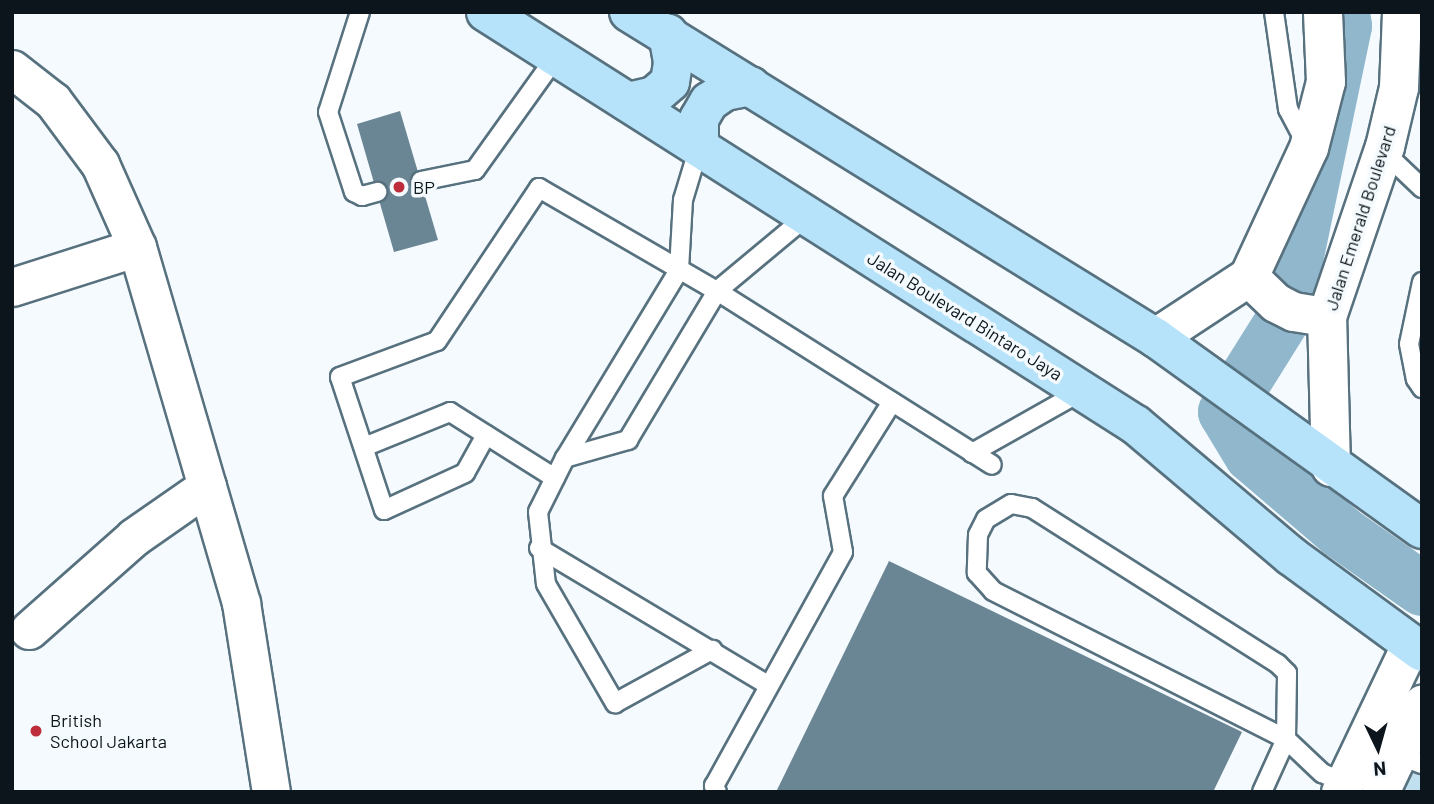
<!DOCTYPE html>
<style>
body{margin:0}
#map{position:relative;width:1434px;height:804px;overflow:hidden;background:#f4fafd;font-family:Barlow,sans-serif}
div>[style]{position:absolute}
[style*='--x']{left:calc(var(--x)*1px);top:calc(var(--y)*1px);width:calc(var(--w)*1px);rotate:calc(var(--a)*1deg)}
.green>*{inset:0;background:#c0e0f0}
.river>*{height:54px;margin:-27px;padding:0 27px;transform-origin:27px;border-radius:27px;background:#90b7cc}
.building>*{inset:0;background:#6a8594}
.roads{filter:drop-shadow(2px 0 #57717f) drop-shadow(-2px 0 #57717f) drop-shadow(0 2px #57717f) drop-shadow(0 -2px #57717f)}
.lane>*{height:18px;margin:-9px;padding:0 9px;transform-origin:9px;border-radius:9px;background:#fff}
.street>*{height:37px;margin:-18.5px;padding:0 18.5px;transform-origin:18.5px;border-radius:18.5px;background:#fff}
.secondary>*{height:38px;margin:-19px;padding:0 19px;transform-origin:19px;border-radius:19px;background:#fff}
.primary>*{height:38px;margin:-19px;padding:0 19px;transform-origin:19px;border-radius:19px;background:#b6e3fa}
.dots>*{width:19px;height:19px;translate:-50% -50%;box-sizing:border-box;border:4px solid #f4fafd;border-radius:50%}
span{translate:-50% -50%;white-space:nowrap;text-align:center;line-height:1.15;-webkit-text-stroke:7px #f4fafd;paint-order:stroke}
.poi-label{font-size:18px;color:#0b151b}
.left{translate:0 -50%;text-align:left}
.street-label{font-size:18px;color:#0b151b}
.frame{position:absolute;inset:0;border:14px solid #0b151b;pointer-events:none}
.north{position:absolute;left:1343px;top:713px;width:70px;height:70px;-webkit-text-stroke:5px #f4fafd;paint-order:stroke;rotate:175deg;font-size:19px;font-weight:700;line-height:28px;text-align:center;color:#0b151b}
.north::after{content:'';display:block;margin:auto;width:24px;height:32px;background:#0b151b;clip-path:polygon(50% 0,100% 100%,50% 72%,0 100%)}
</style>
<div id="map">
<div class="green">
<div style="clip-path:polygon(1422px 739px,1422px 792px,1398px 792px)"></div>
</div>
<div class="river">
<div style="--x:1343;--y:12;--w:14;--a:82"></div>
<div style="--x:1345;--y:26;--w:298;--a:101.8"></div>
<div style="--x:1284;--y:318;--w:111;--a:122.1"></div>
<div style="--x:1225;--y:412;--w:50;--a:58.8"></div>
<div style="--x:1251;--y:455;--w:118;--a:40.5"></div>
<div style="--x:1341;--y:532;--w:99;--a:35.1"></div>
</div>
<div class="building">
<div style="clip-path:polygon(400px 111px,438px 240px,394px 252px,357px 124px)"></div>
<div style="clip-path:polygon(889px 561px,1242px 732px,1213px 792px,776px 792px)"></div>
</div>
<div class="roads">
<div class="lane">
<div style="--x:360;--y:12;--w:105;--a:107.7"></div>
<div style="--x:328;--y:112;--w:84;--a:72"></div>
<div style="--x:354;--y:192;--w:9;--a:27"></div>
<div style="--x:362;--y:196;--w:16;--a:-15"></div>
<div style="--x:1274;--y:12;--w:98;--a:81.8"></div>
<div style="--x:1288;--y:109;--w:41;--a:62.2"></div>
<div style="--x:699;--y:147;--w:55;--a:106.8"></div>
<div style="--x:683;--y:200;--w:70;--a:93.3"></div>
<div style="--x:679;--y:270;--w:220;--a:121.2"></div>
<div style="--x:565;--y:458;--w:60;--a:116.6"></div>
<div style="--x:538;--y:512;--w:72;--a:83.7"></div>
<div style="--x:546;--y:584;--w:138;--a:59.9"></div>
<div style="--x:615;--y:703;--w:111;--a:-28.7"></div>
<div style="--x:1383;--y:151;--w:54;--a:43.5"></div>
<div style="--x:421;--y:181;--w:55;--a:-11.5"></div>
<div style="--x:475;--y:170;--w:139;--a:-54.4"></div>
<div style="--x:1422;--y:282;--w:63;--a:101.8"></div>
<div style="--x:1409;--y:344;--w:36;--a:79"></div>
<div style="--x:1416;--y:379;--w:11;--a:56"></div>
<div style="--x:486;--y:435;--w:43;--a:118.9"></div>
<div style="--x:465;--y:473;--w:89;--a:155.4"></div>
<div style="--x:384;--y:510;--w:140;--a:-108.3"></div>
<div style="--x:340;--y:377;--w:103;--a:-20.4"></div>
<div style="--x:437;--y:341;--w:184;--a:-56.3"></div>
<div style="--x:539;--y:188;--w:206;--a:30.1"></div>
<div style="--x:717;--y:291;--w:325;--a:32.3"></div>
<div style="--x:364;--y:447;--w:93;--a:-22.1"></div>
<div style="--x:450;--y:412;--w:124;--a:32.2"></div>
<div style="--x:972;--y:453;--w:126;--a:-29.4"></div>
<div style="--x:565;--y:458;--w:66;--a:-15.9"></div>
<div style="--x:628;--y:440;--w:174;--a:-59.1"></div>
<div style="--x:717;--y:291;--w:117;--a:-39.8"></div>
<div style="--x:539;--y:548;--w:267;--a:30.9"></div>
<div style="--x:1393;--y:753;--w:31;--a:21"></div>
<div style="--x:717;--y:792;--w:7;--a:-117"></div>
<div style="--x:714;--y:786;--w:267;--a:-61.1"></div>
<div style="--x:843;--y:552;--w:57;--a:-100.1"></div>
<div style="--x:833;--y:496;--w:111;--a:-57.9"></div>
<div style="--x:1262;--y:792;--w:58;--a:-65.6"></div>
<div style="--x:1286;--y:739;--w:66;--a:-89.1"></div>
<div style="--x:1287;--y:673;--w:13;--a:-135"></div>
<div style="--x:1278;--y:664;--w:291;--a:-147.6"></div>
<div style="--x:1032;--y:508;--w:21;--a:-169"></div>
<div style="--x:1011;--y:504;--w:29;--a:149"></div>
<div style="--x:986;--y:519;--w:18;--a:117"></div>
<div style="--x:978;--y:535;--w:38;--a:92"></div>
<div style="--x:977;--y:573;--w:24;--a:48"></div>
<div style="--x:993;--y:591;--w:328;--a:26.8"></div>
<div style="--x:1286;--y:739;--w:50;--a:43.4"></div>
<div style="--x:1322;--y:773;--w:28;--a:23"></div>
</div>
<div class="street">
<div style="--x:12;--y:69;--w:52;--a:38"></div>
<div style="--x:53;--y:101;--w:79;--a:53.3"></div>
<div style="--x:100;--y:164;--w:91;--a:66"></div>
<div style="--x:137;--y:247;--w:371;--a:73.7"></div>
<div style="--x:241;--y:603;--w:191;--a:81"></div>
<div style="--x:12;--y:287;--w:131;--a:-17.7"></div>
<div style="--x:29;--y:630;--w:140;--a:-41.5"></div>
<div style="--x:134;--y:537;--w:89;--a:-34.9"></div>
<div style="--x:1340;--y:792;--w:163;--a:-64.5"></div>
<div style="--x:1380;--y:792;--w:98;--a:-64.5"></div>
</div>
<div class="secondary">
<div style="--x:1249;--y:277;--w:37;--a:44"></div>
<div style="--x:1276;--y:303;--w:20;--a:27"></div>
<div style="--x:1294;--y:312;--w:33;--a:9"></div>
<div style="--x:1156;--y:338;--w:111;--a:-33.3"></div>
<div style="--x:1249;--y:277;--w:142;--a:-65.1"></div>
<div style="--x:1309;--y:148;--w:68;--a:-75.6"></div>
<div style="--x:1326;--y:82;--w:70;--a:-92.5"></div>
<div style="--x:1331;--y:467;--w:150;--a:-91.5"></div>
<div style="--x:1327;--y:317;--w:180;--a:-71.2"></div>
<div style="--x:1385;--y:147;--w:61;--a:-76.7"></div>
<div style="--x:1399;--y:88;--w:76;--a:-87.7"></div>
</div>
<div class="primary">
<div style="--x:486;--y:12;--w:770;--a:32.43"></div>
<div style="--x:1136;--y:425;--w:203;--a:40.2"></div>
<div style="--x:1291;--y:556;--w:162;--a:36.2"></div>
<div style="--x:629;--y:12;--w:620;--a:31.74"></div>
<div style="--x:1156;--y:338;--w:327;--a:35.7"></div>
<div style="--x:628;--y:102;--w:27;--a:-13"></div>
<div style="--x:654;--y:96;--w:21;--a:-41"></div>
<div style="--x:670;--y:82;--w:20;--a:-81"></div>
<div style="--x:673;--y:62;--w:29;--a:-100"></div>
<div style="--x:699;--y:147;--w:28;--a:-90"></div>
<div style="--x:699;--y:119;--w:20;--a:-60"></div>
<div style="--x:709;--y:102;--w:19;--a:-35"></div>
<div style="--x:725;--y:91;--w:26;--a:-11"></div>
</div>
</div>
<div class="dots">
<div style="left:399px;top:187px;background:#be2d3b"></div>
<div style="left:36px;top:731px;background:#be2d3b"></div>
</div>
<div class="poi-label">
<span class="left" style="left:413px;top:187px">BP</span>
<span class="left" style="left:50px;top:731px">British<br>School Jakarta</span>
</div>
<div class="street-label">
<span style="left:1360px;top:218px;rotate:-72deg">Jalan Emerald Boulevard</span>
<span style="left:965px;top:316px;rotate:32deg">Jalan Boulevard Bintaro Jaya</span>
</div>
<div class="frame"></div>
<div class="north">N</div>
</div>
